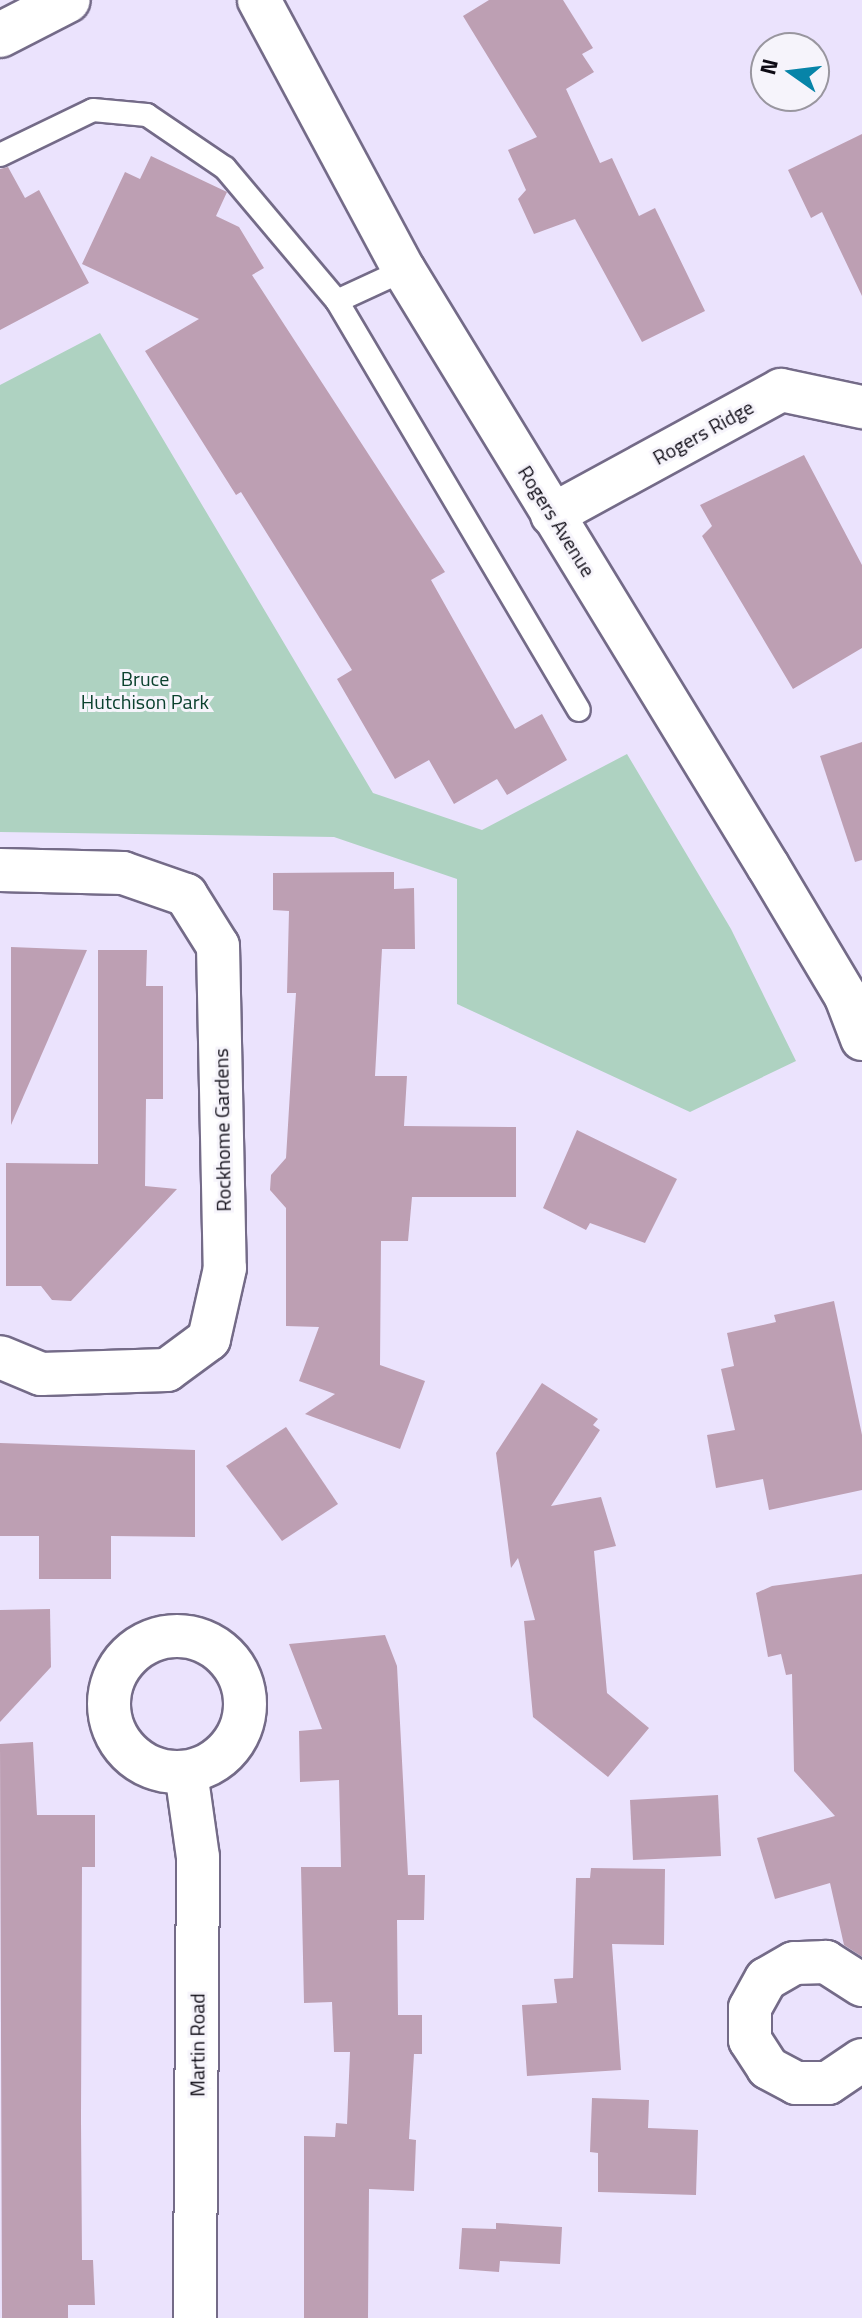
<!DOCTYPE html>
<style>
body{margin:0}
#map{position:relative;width:862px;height:2318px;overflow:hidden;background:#ebe3fd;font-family:"Titillium Web",sans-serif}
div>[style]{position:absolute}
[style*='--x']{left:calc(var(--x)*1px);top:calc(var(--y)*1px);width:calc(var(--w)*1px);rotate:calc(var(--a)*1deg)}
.green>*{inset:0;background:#aed2c1}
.building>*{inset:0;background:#bd9fb3}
.roads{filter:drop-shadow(2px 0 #746b88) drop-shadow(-2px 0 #746b88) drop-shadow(0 2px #746b88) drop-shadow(0 -2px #746b88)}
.service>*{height:22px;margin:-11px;padding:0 11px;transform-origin:11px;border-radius:11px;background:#fff}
.minor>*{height:42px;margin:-21px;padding:0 21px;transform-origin:21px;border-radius:21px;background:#fff}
.minor>.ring{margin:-21px;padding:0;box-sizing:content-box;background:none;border:42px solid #fff;border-radius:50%}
.secondary>*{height:44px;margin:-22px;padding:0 22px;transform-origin:22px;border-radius:22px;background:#fff}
span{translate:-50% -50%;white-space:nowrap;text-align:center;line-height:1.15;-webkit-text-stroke:6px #f6f4fb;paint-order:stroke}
.street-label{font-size:20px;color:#0d0a14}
.park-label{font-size:20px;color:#0b412e}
.north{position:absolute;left:750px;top:32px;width:80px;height:80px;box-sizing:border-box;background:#f6f4fb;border:2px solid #99969f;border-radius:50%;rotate:284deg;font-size:22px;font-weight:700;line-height:32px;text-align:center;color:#0d0a14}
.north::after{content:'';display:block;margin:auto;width:28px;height:36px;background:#0784a8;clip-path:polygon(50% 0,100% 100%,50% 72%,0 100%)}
</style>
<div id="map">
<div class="green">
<div style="clip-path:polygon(100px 333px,373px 793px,482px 830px,627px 754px,731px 929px,796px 1061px,690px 1112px,457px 1004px,457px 879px,334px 837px,0 832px,0 385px)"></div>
</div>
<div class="building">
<div style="clip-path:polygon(489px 0,563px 0,593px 48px,582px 54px,594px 72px,566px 89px,600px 163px,612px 158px,639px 216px,655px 208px,705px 311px,642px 342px,575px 219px,534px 234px,518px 199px,526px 190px,508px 150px,537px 137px,463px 16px)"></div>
<div style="clip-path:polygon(862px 134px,862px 296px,822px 212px,811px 218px,788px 170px)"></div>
<div style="clip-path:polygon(151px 156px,227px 192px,216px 216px,239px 227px,264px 268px,252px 275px,445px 572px,431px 580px,515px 729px,542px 714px,567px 760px,507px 795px,497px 779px,454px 804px,429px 760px,395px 779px,337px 679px,352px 670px,241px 492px,236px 495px,145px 351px,199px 319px,82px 264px,125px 172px,140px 179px)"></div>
<div style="clip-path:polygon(8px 167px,25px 198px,39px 190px,89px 283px,0 330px,0 169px)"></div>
<div style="clip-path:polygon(804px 455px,862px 565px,862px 648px,793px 689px,702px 536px,712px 526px,700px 505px)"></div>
<div style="clip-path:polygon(862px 742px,862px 860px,855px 862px,820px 756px)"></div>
<div style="clip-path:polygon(394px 872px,394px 889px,414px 888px,415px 949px,382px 949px,375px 1076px,407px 1076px,404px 1126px,516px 1127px,516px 1197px,412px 1197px,408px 1241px,381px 1241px,380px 1365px,425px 1381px,400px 1449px,305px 1414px,335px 1394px,299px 1381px,319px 1327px,286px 1326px,286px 1208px,270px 1190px,271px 1175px,286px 1158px,296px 993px,287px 993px,289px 911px,273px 910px,273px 873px)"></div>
<div style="clip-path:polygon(11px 947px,87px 950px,11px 1125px)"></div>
<div style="clip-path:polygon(98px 950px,147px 950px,146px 986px,163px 986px,163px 1099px,146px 1099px,145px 1186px,177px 1189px,71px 1301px,52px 1300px,41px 1286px,6px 1286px,6px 1163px,98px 1164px)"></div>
<div style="clip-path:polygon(577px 1130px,677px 1179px,645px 1243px,590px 1223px,586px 1230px,543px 1208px)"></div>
<div style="clip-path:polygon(834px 1301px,862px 1435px,862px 1490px,769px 1510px,763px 1479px,716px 1488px,707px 1435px,735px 1430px,721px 1369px,734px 1366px,727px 1333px,776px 1322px,774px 1315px)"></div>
<div style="clip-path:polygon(542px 1383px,598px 1419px,593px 1425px,600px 1430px,551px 1506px,601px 1497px,616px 1546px,594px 1551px,607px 1693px,649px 1728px,608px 1777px,533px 1717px,524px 1621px,535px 1620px,518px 1558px,511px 1568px,496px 1453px)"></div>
<div style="clip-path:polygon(286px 1427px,338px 1504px,282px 1541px,226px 1466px)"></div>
<div style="clip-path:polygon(0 1443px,195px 1450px,195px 1537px,111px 1536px,111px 1579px,39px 1579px,39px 1536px,0 1536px)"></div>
<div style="clip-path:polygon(862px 1574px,862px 1956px,861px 1956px,844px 1945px,830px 1883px,775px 1899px,757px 1838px,835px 1816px,794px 1771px,792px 1674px,786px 1675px,781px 1654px,768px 1657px,756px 1593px,772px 1586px)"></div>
<div style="clip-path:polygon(50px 1609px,51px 1667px,0 1722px,0 1610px)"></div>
<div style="clip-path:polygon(385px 1635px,397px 1666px,408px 1875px,425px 1875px,424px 1920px,397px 1920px,398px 2015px,422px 2015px,422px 2054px,414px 2054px,409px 2139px,416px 2140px,414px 2191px,369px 2189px,368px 2318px,304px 2318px,304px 2136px,335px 2137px,336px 2123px,347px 2124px,350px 2052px,334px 2052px,332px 2002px,304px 2003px,301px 1867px,341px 1867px,339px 1780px,300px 1782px,299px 1731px,322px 1729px,289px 1644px)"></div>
<div style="clip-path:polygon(33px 1742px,37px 1815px,95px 1815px,95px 1867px,82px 1867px,81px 2120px,82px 2260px,93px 2260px,95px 2305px,68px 2305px,68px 2318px,2px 2318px,0 1744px)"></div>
<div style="clip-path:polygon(718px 1795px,721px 1856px,633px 1860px,630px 1800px)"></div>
<div style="clip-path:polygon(591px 1868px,665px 1869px,664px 1945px,612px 1944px,621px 2070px,527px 2076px,522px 2005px,557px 2003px,554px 1979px,573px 1978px,576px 1878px,590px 1878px)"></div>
<div style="clip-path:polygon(592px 2098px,649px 2100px,648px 2128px,698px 2130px,696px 2195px,598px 2192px,598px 2153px,590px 2152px)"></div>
<div style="clip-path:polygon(496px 2223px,562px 2227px,560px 2264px,500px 2261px,499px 2272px,459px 2269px,462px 2228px,496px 2229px)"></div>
</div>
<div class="roads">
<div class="service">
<div style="--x:0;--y:155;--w:103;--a:-25.8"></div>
<div style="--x:93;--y:110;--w:54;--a:5.3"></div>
<div style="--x:147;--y:115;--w:94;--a:34.2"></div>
<div style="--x:225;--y:168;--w:174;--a:49.9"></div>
<div style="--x:337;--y:301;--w:475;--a:59.4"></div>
<div style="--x:337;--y:301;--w:74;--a:-24.8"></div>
</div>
<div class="minor">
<div style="--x:259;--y:0;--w:306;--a:61.8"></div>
<div style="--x:404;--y:270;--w:698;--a:58.59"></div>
<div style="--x:768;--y:866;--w:152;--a:59.2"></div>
<div style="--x:846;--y:997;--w:45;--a:69.1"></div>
<div style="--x:552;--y:515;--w:261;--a:-28.6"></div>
<div style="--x:781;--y:390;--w:83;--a:11.9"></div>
<div style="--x:0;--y:870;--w:123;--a:1.4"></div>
<div style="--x:123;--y:873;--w:67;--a:19.2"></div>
<div style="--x:186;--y:895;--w:60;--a:57.9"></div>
<div style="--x:218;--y:946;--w:322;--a:88.8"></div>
<div style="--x:225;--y:1268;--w:73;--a:102.7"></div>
<div style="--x:209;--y:1339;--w:52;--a:143.6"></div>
<div style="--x:167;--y:1370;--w:126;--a:178.2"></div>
<div style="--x:41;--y:1374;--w:44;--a:-157.5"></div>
<div class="ring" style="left:109px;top:1636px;width:94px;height:94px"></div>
<div style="--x:186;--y:1772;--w:86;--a:82"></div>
<div style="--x:198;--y:1857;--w:461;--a:90.4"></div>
<div style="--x:862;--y:1985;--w:43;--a:-147.4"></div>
<div style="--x:826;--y:1962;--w:32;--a:178"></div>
<div style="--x:794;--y:1963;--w:32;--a:150"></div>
<div style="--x:766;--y:1979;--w:33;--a:119"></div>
<div style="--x:750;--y:2008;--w:32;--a:90"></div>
<div style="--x:750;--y:2040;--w:33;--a:57"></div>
<div style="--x:768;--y:2068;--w:32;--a:28"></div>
<div style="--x:796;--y:2083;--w:32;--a:0"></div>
<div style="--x:828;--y:2083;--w:41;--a:-34.1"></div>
</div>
<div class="secondary">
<div style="--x:0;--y:35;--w:76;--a:-27.2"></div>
</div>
</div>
<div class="street-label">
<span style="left:703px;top:432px;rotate:-29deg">Rogers Ridge</span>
<span style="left:557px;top:521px;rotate:58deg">Rogers Avenue</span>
<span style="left:222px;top:1130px;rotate:-91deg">Rockhome Gardens</span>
<span style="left:197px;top:2045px;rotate:-90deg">Martin Road</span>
</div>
<div class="park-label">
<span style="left:145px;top:690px">Bruce<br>Hutchison Park</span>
</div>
<div class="north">N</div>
</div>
